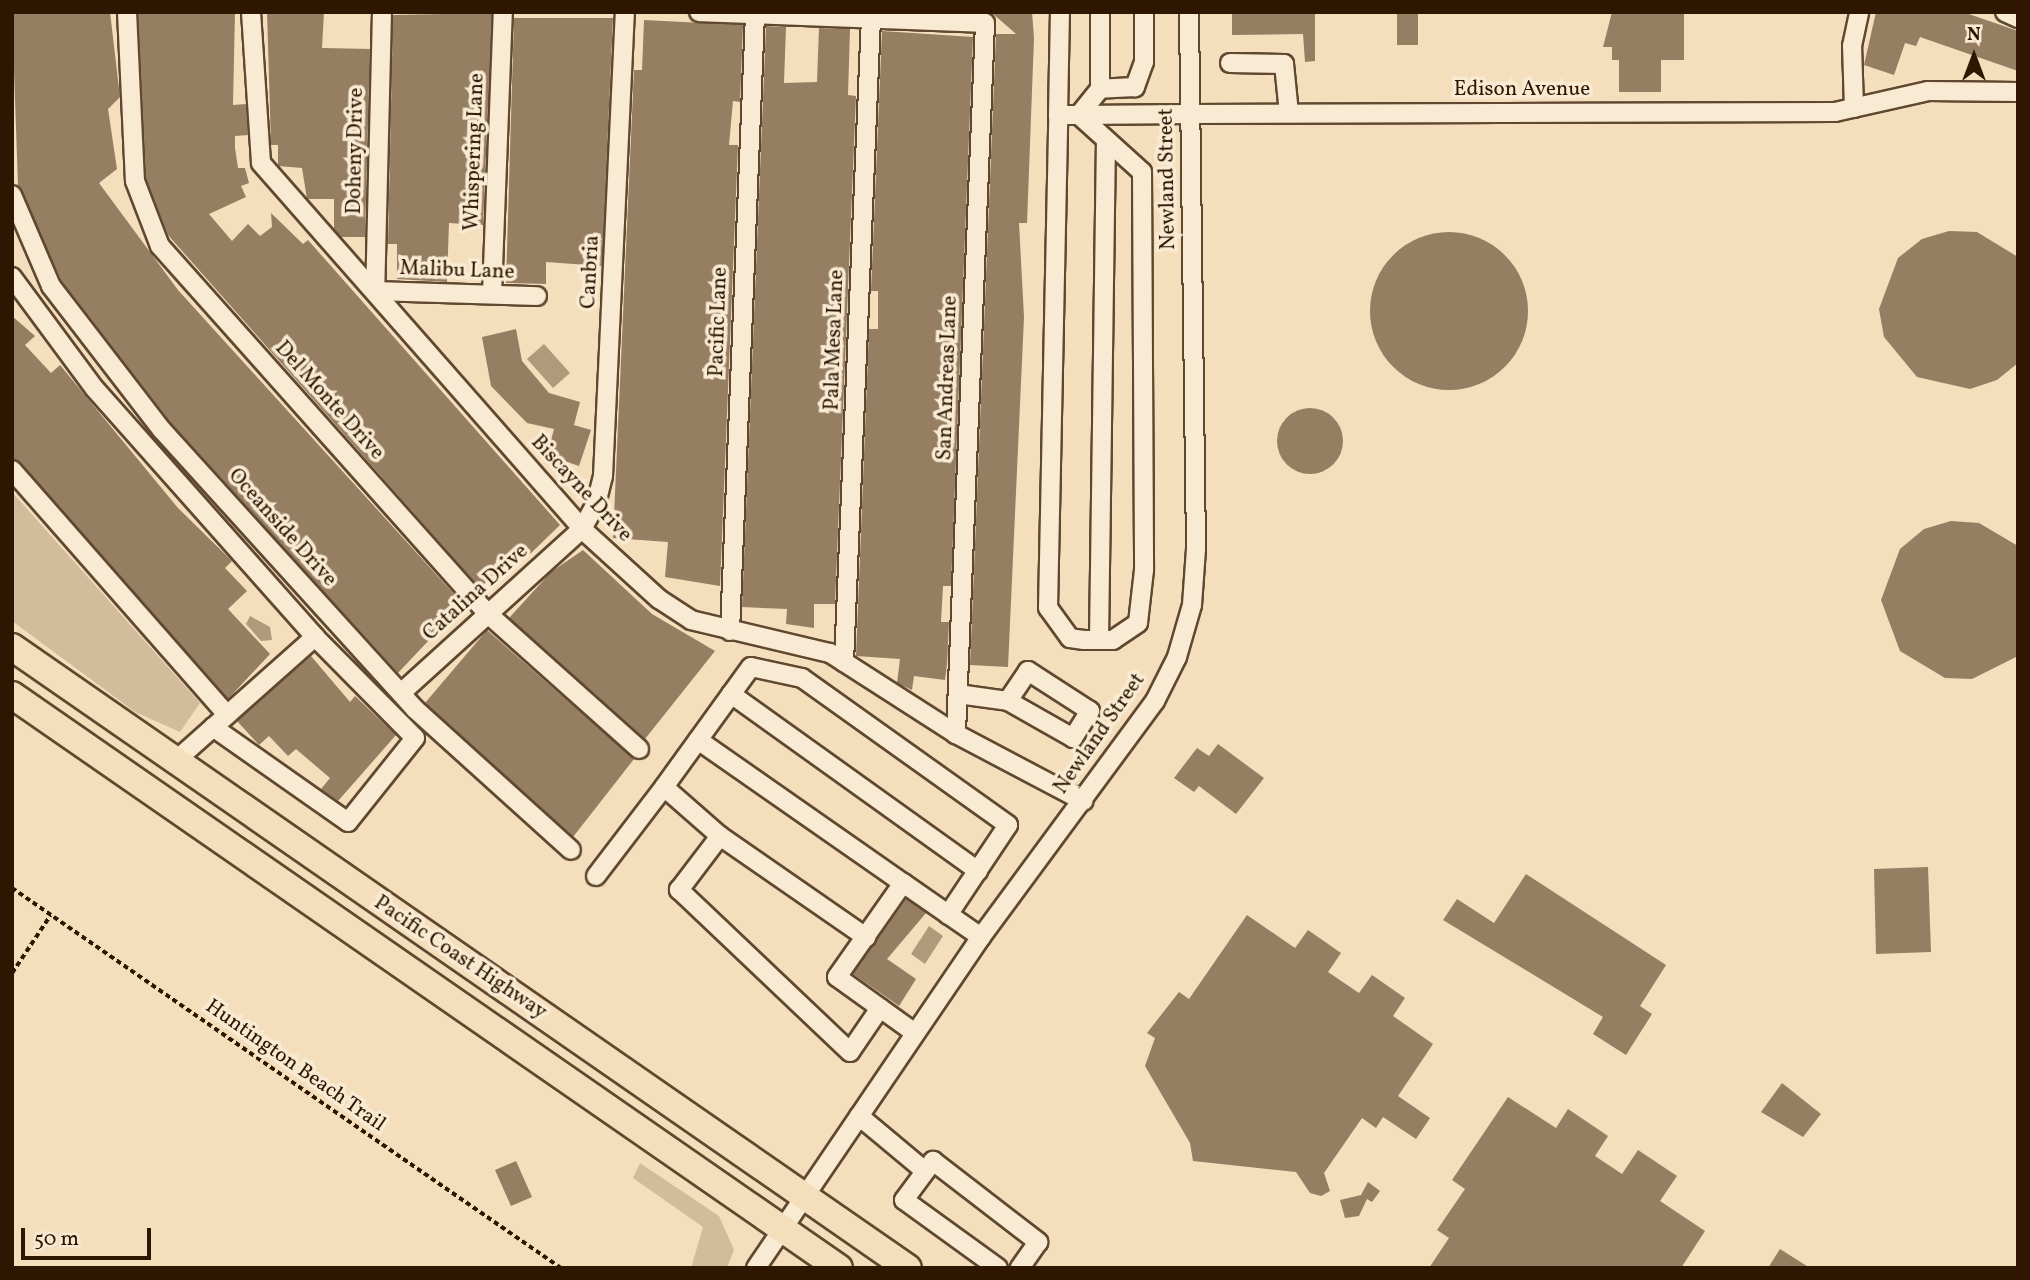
<!DOCTYPE html>
<style>
body{margin:0}
#map{position:relative;width:2030px;height:1280px;overflow:hidden;background:#f4debb;font-family:Vollkorn,serif}
div>[style]{position:absolute}
[style*='--x']{left:calc(var(--x)*1px);top:calc(var(--y)*1px);width:calc(var(--w)*1px);rotate:calc(var(--a)*1deg)}
.green>*{inset:0;background:#d2bc9b}
.water>*{inset:0;background:#b19a7c}
.building>*{inset:0;background:#957e62}
.round{border-radius:50%}
.path>*{height:3.5px;margin-top:-1.75px;transform-origin:0;background:repeating-linear-gradient(90deg,#2e1601 0 5px,transparent 0 8.5px)}
.roads{filter:drop-shadow(2px 0 #604830) drop-shadow(-2px 0 #604830) drop-shadow(0 2px #604830) drop-shadow(0 -2px #604830)}
.minor>*{height:18px;margin:-9px;padding:0 9px;transform-origin:9px;border-radius:9px;background:#f8ead3}
.highway>*{height:26px;margin:-13px;padding:0 13px;transform-origin:13px;border-radius:13px;background:#f4debb}
span{translate:-50% -50%;white-space:nowrap;text-align:center;line-height:1.15;-webkit-text-stroke:7px #f8ead3;paint-order:stroke}
.street-label{font-size:21px;color:#2e1601}
.frame{position:absolute;inset:0;border:14px solid #2e1601;pointer-events:none}
.north{position:absolute;left:1939px;top:21px;width:70px;height:70px;-webkit-text-stroke:5px #f8ead3;paint-order:stroke;rotate:0deg;font-size:19px;font-weight:700;line-height:28px;text-align:center;color:#2e1601}
.north::after{content:'';display:block;margin:auto;width:24px;height:32px;background:#2e1601;clip-path:polygon(50% 0,100% 100%,50% 72%,0 100%)}
.scale{position:absolute;left:21px;top:1228px;width:130px;height:32px;box-sizing:border-box;border:4px solid #2e1601;border-top:0;padding-left:9px;font-size:21px;line-height:24px;white-space:nowrap;color:#2e1601;-webkit-text-stroke:5px #f8ead3;paint-order:stroke}
</style>
<div id="map">
<div class="green">
<div style="clip-path:polygon(12px 492px,200px 703px,180px 732px,135px 712px,12px 621px)"></div>
<div style="clip-path:polygon(640px 1163px,719px 1216px,734px 1250px,727px 1268px,691px 1268px,703px 1227px,633px 1178px)"></div>
</div>
<div class="water">
<div style="clip-path:polygon(544px 344px,570px 373px,553px 388px,527px 359px)"></div>
<div style="clip-path:polygon(250px 616px,270px 627px,272px 640px,261px 641px,246px 624px)"></div>
<div style="clip-path:polygon(929px 926px,943px 936px,925px 964px,911px 954px)"></div>
</div>
<div class="building">
<div style="clip-path:polygon(12px 12px,110px 12px,120px 97px,108px 109px,117px 169px,99px 183px,178px 290px,463px 604px,398px 673px,171px 423px,61px 280px,18px 186px)"></div>
<div style="clip-path:polygon(138px 12px,235px 12px,233px 105px,246px 104px,248px 135px,235px 136px,235px 148px,238px 168px,245px 168px,249px 183px,241px 186px,246px 197px,209px 214px,232px 241px,248px 224px,260px 236px,272px 227px,271px 213px,303px 244px,308px 240px,560px 525px,527px 557px,521px 550px,480px 588px,168px 235px,146px 179px)"></div>
<div style="clip-path:polygon(267px 12px,324px 12px,322px 48px,370px 49px,365px 237px,341px 237px,334px 229px,334px 199px,307px 199px,302px 168px,278px 166px,278px 145px,271px 145px)"></div>
<div style="clip-path:polygon(991px 12px,1032px 12px,1034px 38px,1027px 223px,1019px 223px,1024px 317px,1008px 667px,970px 665px,996px 34px,1016px 34px)"></div>
<div style="clip-path:polygon(1232px 12px,1315px 12px,1315px 61px,1305px 62px,1303px 34px,1232px 35px)"></div>
<div style="clip-path:polygon(1397px 12px,1418px 12px,1418px 45px,1397px 45px)"></div>
<div style="clip-path:polygon(1612px 12px,1684px 12px,1684px 60px,1661px 60px,1661px 92px,1619px 92px,1619px 60px,1612px 60px,1612px 47px,1603px 47px)"></div>
<div style="clip-path:polygon(1876px 12px,1963px 12px,2018px 31px,2018px 71px,1920px 37px,1916px 46px,1905px 43px,1894px 75px,1864px 65px)"></div>
<div style="clip-path:polygon(492px 13px,483px 225px,449px 223px,447px 282px,397px 279px,397px 244px,388px 244px,393px 15px)"></div>
<div style="clip-path:polygon(514px 18px,613px 18px,602px 266px,546px 262px,546px 284px,506px 283px)"></div>
<div style="clip-path:polygon(644px 20px,743px 25px,740px 102px,733px 101px,729px 145px,738px 145px,720px 586px,665px 577px,668px 542px,613px 538px,634px 70px,642px 70px)"></div>
<div style="clip-path:polygon(766px 26px,786px 27px,784px 83px,817px 82px,819px 28px,850px 29px,848px 95px,856px 96px,835px 604px,814px 604px,814px 628px,786px 624px,787px 609px,742px 607px)"></div>
<div style="clip-path:polygon(882px 31px,973px 37px,951px 586px,943px 586px,941px 622px,949px 622px,947px 664px,945px 680px,914px 676px,912px 690px,897px 683px,900px 659px,856px 656px,869px 329px,878px 329px,878px 291px,871px 291px)"></div>
<div style="clip-path:polygon(1949px 231px,1977px 232px,2018px 257px,2018px 363px,1997px 380px,1970px 389px,1917px 377px,1884px 337px,1879px 309px,1898px 258px,1922px 239px)"></div>
<div class="round" style="left:1370px;top:232px;width:158px;height:158px"></div>
<div style="clip-path:polygon(12px 316px,35px 336px,25px 345px,51px 373px,60px 365px,178px 508px,232px 561px,225px 568px,247px 591px,228px 609px,270px 654px,228px 699px,12px 459px)"></div>
<div style="clip-path:polygon(516px 329px,522px 361px,549px 393px,580px 402px,574px 425px,591px 430px,579px 466px,547px 455px,554px 429px,527px 423px,491px 386px,482px 337px)"></div>
<div class="round" style="left:1277px;top:408px;width:66px;height:66px"></div>
<div style="clip-path:polygon(1951px 521px,1979px 523px,2018px 546px,2018px 656px,1972px 679px,1945px 678px,1900px 651px,1881px 600px,1900px 549px,1924px 529px)"></div>
<div style="clip-path:polygon(583px 550px,652px 614px,715px 651px,645px 739px,509px 618px,551px 572px)"></div>
<div style="clip-path:polygon(487px 630px,634px 759px,573px 837px,425px 703px)"></div>
<div style="clip-path:polygon(311px 656px,350px 702px,355px 696px,396px 735px,338px 801px,321px 789px,330px 778px,296px 749px,288px 756px,269px 736px,259px 745px,237px 721px)"></div>
<div style="clip-path:polygon(1218px 744px,1264px 778px,1236px 814px,1199px 786px,1194px 792px,1174px 778px,1197px 748px,1209px 756px)"></div>
<div style="clip-path:polygon(1928px 867px,1931px 952px,1876px 954px,1874px 869px)"></div>
<div style="clip-path:polygon(1526px 874px,1666px 965px,1640px 1006px,1652px 1014px,1626px 1055px,1593px 1034px,1603px 1017px,1443px 920px,1457px 899px,1494px 923px)"></div>
<div style="clip-path:polygon(906px 899px,926px 913px,887px 959px,916px 979px,899px 1006px,853px 974px)"></div>
<div style="clip-path:polygon(1247px 915px,1295px 948px,1308px 930px,1341px 953px,1328px 972px,1359px 993px,1372px 975px,1405px 998px,1393px 1016px,1433px 1044px,1398px 1096px,1430px 1118px,1416px 1139px,1383px 1117px,1376px 1128px,1362px 1118px,1324px 1173px,1330px 1191px,1321px 1196px,1310px 1193px,1296px 1172px,1193px 1161px,1190px 1143px,1145px 1066px,1155px 1038px,1147px 1033px,1179px 992px,1189px 999px)"></div>
<div style="clip-path:polygon(1782px 1083px,1821px 1114px,1803px 1137px,1761px 1112px)"></div>
<div style="clip-path:polygon(1508px 1097px,1556px 1128px,1568px 1109px,1608px 1136px,1595px 1156px,1622px 1174px,1638px 1150px,1677px 1176px,1660px 1201px,1705px 1231px,1681px 1268px,1429px 1268px,1449px 1238px,1437px 1230px,1465px 1189px,1452px 1180px)"></div>
<div style="clip-path:polygon(516px 1161px,532px 1197px,511px 1206px,495px 1170px)"></div>
<div style="clip-path:polygon(1368px 1182px,1380px 1191px,1372px 1202px,1367px 1199px,1359px 1216px,1345px 1218px,1340px 1200px,1361px 1195px)"></div>
<div style="clip-path:polygon(1780px 1249px,1810px 1268px,1768px 1268px)"></div>
</div>
<div class="path">
<div style="--x:12;--y:888;--w:668;--a:34.69"></div>
<div style="--x:12;--y:973;--w:69;--a:-56.3"></div>
</div>
<div class="roads">
<div class="minor">
<div style="--x:127;--y:12;--w:169;--a:87.3"></div>
<div style="--x:135;--y:181;--w:70;--a:69"></div>
<div style="--x:160;--y:246;--w:492;--a:48.3"></div>
<div style="--x:487;--y:613;--w:204;--a:41.8"></div>
<div style="--x:251;--y:12;--w:151;--a:86.2"></div>
<div style="--x:261;--y:163;--w:487;--a:48.7"></div>
<div style="--x:582;--y:529;--w:104;--a:42.3"></div>
<div style="--x:659;--y:599;--w:38;--a:33"></div>
<div style="--x:691;--y:620;--w:143;--a:13.4"></div>
<div style="--x:830;--y:653;--w:150;--a:32.7"></div>
<div style="--x:956;--y:734;--w:144;--a:27.8"></div>
<div style="--x:382;--y:12;--w:279;--a:91.4"></div>
<div style="--x:375;--y:291;--w:162;--a:1.8"></div>
<div style="--x:699;--y:12;--w:286;--a:2.2"></div>
<div style="--x:985;--y:23;--w:712;--a:92.34"></div>
<div style="--x:1100;--y:12;--w:77;--a:90"></div>
<div style="--x:1144;--y:12;--w:50;--a:90"></div>
<div style="--x:1144;--y:62;--w:27;--a:110"></div>
<div style="--x:1135;--y:87;--w:35;--a:177"></div>
<div style="--x:1100;--y:89;--w:33;--a:129"></div>
<div style="--x:1079;--y:115;--w:85;--a:42.1"></div>
<div style="--x:1142;--y:172;--w:398;--a:89.7"></div>
<div style="--x:1144;--y:570;--w:53;--a:96.5"></div>
<div style="--x:1138;--y:623;--w:30;--a:146"></div>
<div style="--x:1113;--y:640;--w:29;--a:180"></div>
<div style="--x:1084;--y:640;--w:14;--a:-172"></div>
<div style="--x:1070;--y:638;--w:37;--a:-126"></div>
<div style="--x:1048;--y:608;--w:493;--a:-88.8"></div>
<div style="--x:1058;--y:115;--w:21;--a:0"></div>
<div style="--x:1079;--y:115;--w:111;--a:-0.5"></div>
<div style="--x:1190;--y:114;--w:645;--a:-0.18"></div>
<div style="--x:1835;--y:112;--w:95;--a:-12.7"></div>
<div style="--x:1928;--y:91;--w:90;--a:0.6"></div>
<div style="--x:2005;--y:12;--w:14;--a:25"></div>
<div style="--x:1230;--y:63;--w:54;--a:1.1"></div>
<div style="--x:1284;--y:64;--w:49;--a:84.2"></div>
<div style="--x:1854;--y:108;--w:62;--a:-91.8"></div>
<div style="--x:1852;--y:46;--w:35;--a:-78"></div>
<div style="--x:1058;--y:115;--w:103;--a:-88.9"></div>
<div style="--x:12;--y:195;--w:99;--a:66.8"></div>
<div style="--x:51;--y:286;--w:182;--a:52.4"></div>
<div style="--x:162;--y:430;--w:377;--a:47.8"></div>
<div style="--x:415;--y:709;--w:210;--a:42.1"></div>
<div style="--x:12;--y:277;--w:139;--a:53.5"></div>
<div style="--x:95;--y:389;--w:332;--a:48.4"></div>
<div style="--x:315;--y:637;--w:142;--a:45.3"></div>
<div style="--x:415;--y:738;--w:107;--a:128.6"></div>
<div style="--x:348;--y:822;--w:165;--a:-144.9"></div>
<div style="--x:492;--y:294;--w:282;--a:-87.8"></div>
<div style="--x:12;--y:470;--w:326;--a:48.7"></div>
<div style="--x:730;--y:631;--w:618;--a:-87.68"></div>
<div style="--x:1099;--y:640;--w:497;--a:-89.2"></div>
<div style="--x:844;--y:662;--w:644;--a:-87.6"></div>
<div style="--x:401;--y:693;--w:244;--a:-42.2"></div>
<div style="--x:582;--y:529;--w:29;--a:-61"></div>
<div style="--x:596;--y:504;--w:29;--a:-76"></div>
<div style="--x:603;--y:476;--w:465;--a:-87.3"></div>
<div style="--x:731;--y:694;--w:304;--a:35.6"></div>
<div style="--x:958;--y:694;--w:50;--a:8"></div>
<div style="--x:1008;--y:701;--w:75;--a:29.6"></div>
<div style="--x:1073;--y:738;--w:32;--a:-58"></div>
<div style="--x:1090;--y:711;--w:74;--a:-147.2"></div>
<div style="--x:1028;--y:671;--w:36;--a:124"></div>
<div style="--x:698;--y:740;--w:250;--a:34.9"></div>
<div style="--x:173;--y:763;--w:190;--a:-41.6"></div>
<div style="--x:720;--y:836;--w:178;--a:34.7"></div>
<div style="--x:596;--y:876;--w:112;--a:-52.6"></div>
<div style="--x:880;--y:1008;--w:53;--a:124.3"></div>
<div style="--x:850;--y:1052;--w:236;--a:-136.5"></div>
<div style="--x:679;--y:890;--w:68;--a:-52.8"></div>
<div style="--x:720;--y:836;--w:74;--a:-138.8"></div>
<div style="--x:664;--y:787;--w:148;--a:-54.1"></div>
<div style="--x:751;--y:667;--w:52;--a:12.2"></div>
<div style="--x:802;--y:678;--w:253;--a:35.5"></div>
<div style="--x:1008;--y:825;--w:108;--a:123.7"></div>
<div style="--x:915;--y:1033;--w:96;--a:-144.3"></div>
<div style="--x:837;--y:977;--w:115;--a:-54.9"></div>
<div style="--x:903;--y:883;--w:95;--a:34.7"></div>
<div style="--x:859;--y:1116;--w:86;--a:39.8"></div>
<div style="--x:756;--y:1268;--w:400;--a:-55.8"></div>
<div style="--x:981;--y:937;--w:293;--a:-53.6"></div>
<div style="--x:1155;--y:701;--w:49;--a:-63.4"></div>
<div style="--x:1177;--y:657;--w:54;--a:-73.9"></div>
<div style="--x:1192;--y:605;--w:56;--a:-85.9"></div>
<div style="--x:1196;--y:549;--w:537;--a:-90.75"></div>
<div style="--x:998;--y:1268;--w:116;--a:-144.1"></div>
<div style="--x:904;--y:1200;--w:49;--a:-53.4"></div>
<div style="--x:933;--y:1161;--w:133;--a:37.6"></div>
<div style="--x:1038;--y:1242;--w:32;--a:125"></div>
</div>
<div class="highway">
<div style="--x:12;--y:647;--w:1090;--a:34.73"></div>
<div style="--x:12;--y:695;--w:1006;--a:34.72"></div>
</div>
</div>
<div class="street-label">
<span style="left:1522px;top:90px">Edison Avenue</span>
<span style="left:356px;top:151px;rotate:-89deg">Doheny Drive</span>
<span style="left:475px;top:152px;rotate:-88deg">Whispering Lane</span>
<span style="left:1168px;top:179px;rotate:-91deg">Newland Street</span>
<span style="left:457px;top:271px;rotate:2deg">Malibu Lane</span>
<span style="left:591px;top:272px;rotate:-87deg">Canbria</span>
<span style="left:719px;top:322px;rotate:-88deg">Pacific Lane</span>
<span style="left:835px;top:340px;rotate:-88deg">Pala Mesa Lane</span>
<span style="left:948px;top:378px;rotate:-88deg">San Andreas Lane</span>
<span style="left:329px;top:401px;rotate:48deg">Del Monte Drive</span>
<span style="left:581px;top:489px;rotate:47deg">Biscayne Drive</span>
<span style="left:282px;top:528px;rotate:48deg">Oceanside Drive</span>
<span style="left:476px;top:593px;rotate:-42deg">Catalina Drive</span>
<span style="left:1100px;top:734px;rotate:-55deg">Newland Street</span>
<span style="left:460px;top:958px;rotate:34deg">Pacific Coast Highway</span>
<span style="left:295px;top:1066px;rotate:35deg">Huntington Beach Trail</span>
</div>
<div class="frame"></div>
<div class="north">N</div>
<div class="scale">50 m</div>
</div>
